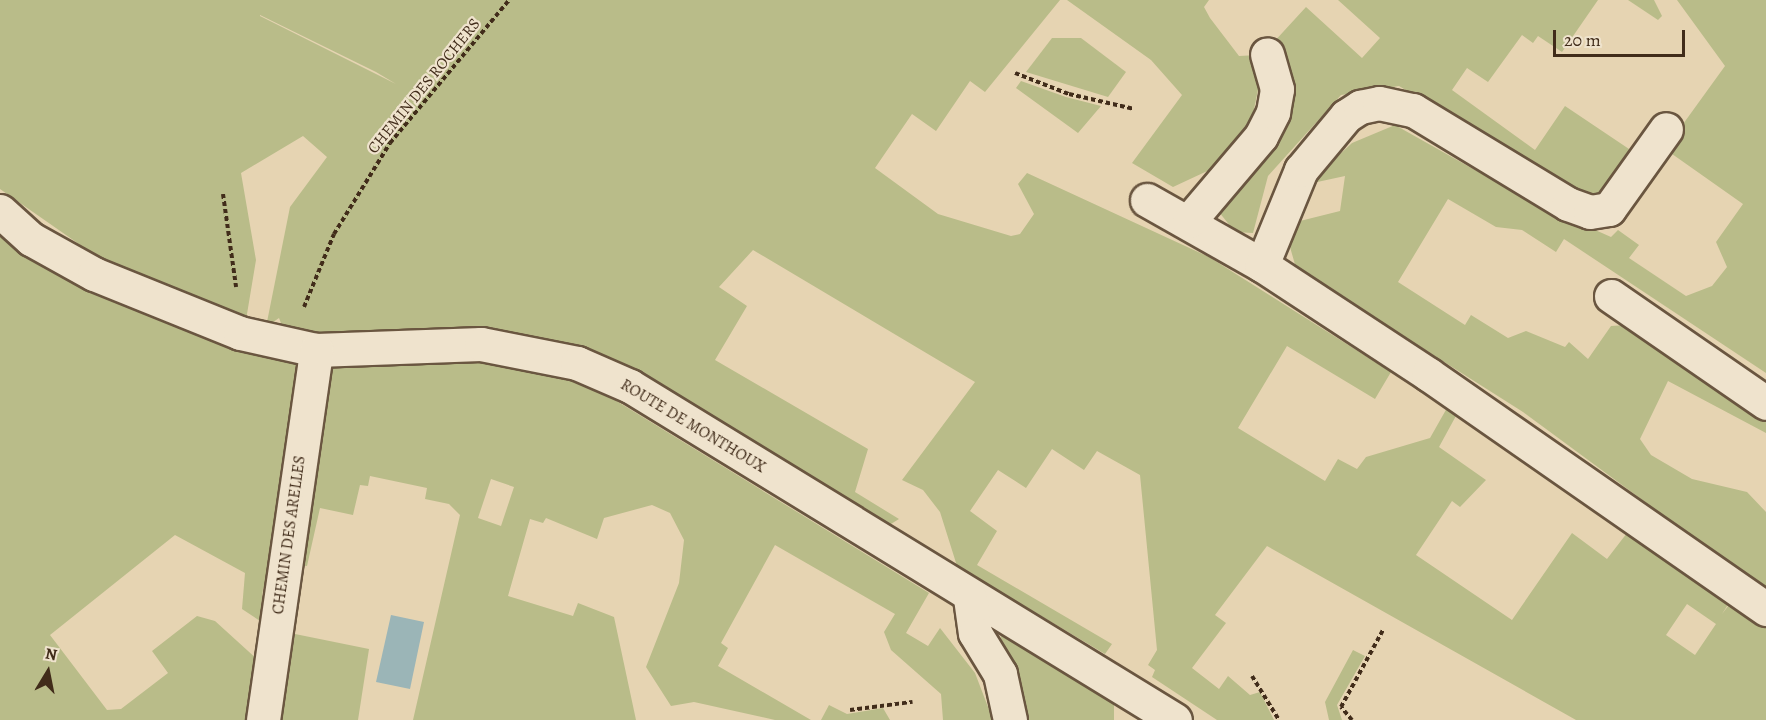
<!DOCTYPE html>
<style>
body{margin:0}
#map{position:relative;width:1766px;height:720px;overflow:hidden;background:#e6d4b2;font-family:Alegreya,serif}
div>[style]{position:absolute}
[style*='--x']{left:calc(var(--x)*1px);top:calc(var(--y)*1px);width:calc(var(--w)*1px);rotate:calc(var(--a)*1deg)}
.green>*{inset:0;background:#b9bc89}
.water>*{inset:0;background:#9bb5b7}
.path>*{height:4px;margin-top:-2px;transform-origin:0;background:repeating-linear-gradient(90deg,#412c1a 0 4.5px,transparent 0 7.5px)}
.roads{filter:drop-shadow(2px 0 #6a5640) drop-shadow(-2px 0 #6a5640) drop-shadow(0 2px #6a5640) drop-shadow(0 -2px #6a5640)}
.minor>*{height:33px;margin:-16.5px;padding:0 16.5px;transform-origin:16.5px;border-radius:16.5px;background:#efe3cd}
span{translate:-50% -50%;white-space:nowrap;text-align:center;line-height:1.15;-webkit-text-stroke:4.5px #efe3cd;paint-order:stroke}
.street-label{font-size:16px;color:#412c1a}
.north{position:absolute;left:18px;top:642px;width:60px;height:60px;-webkit-text-stroke:4px #efe3cd;paint-order:stroke;rotate:10deg;font-size:16px;font-weight:700;line-height:24px;text-align:center;color:#412c1a}
.north::after{content:'';display:block;margin:auto;width:21px;height:27px;background:#412c1a;clip-path:polygon(50% 0,100% 100%,50% 72%,0 100%)}
.scale{position:absolute;left:1553px;top:30px;width:132px;height:27px;box-sizing:border-box;border:3px solid #412c1a;border-top:0;padding-left:8px;font-size:18px;line-height:21px;white-space:nowrap;color:#412c1a;-webkit-text-stroke:4px #efe3cd;paint-order:stroke}
</style>
<div id="map">
<div class="green">
<div style="clip-path:polygon(evenodd,0 0,1060px 0,985px 92px,970px 81px,936px 131px,912px 114px,875px 168px,938px 214px,1011px 236px,1020px 234px,1034px 214px,1018px 184px,1027px 173px,1209px 257px,1391px 372px,1375px 399px,1287px 346px,1238px 428px,1325px 481px,1338px 459px,1357px 469px,1366px 457px,1430px 438px,1447px 408px,1457px 414px,1439px 447px,1486px 480px,1460px 507px,1452px 501px,1416px 555px,1512px 620px,1572px 533px,1607px 559px,1627px 533px,1729px 603px,1722px 614px,1732px 601px,1766px 626px,1766px 720px,1576px 720px,1267px 546px,1215px 615px,1226px 623px,1192px 668px,1219px 689px,1228px 676px,1250px 695px,1260px 692px,1274px 720px,1217px 720px,1152px 677px,1155px 670px,1148px 665px,1157px 650px,1140px 475px,1097px 451px,1084px 470px,1052px 449px,1026px 488px,998px 470px,970px 511px,997px 531px,977px 565px,1112px 644px,1105px 654px,957px 566px,940px 512px,923px 490px,902px 480px,975px 382px,753px 250px,719px 287px,747px 306px,715px 360px,868px 449px,855px 492px,899px 519px,886px 527px,636px 374px,610px 397px,929px 593px,906px 633px,928px 646px,940px 628px,975px 673px,993px 720px,943px 720px,941px 694px,891px 650px,884px 632px,895px 614px,775px 545px,721px 643px,728px 648px,718px 666px,811px 720px,775px 720px,694px 702px,671px 706px,646px 667px,679px 583px,684px 540px,670px 513px,652px 505px,604px 518px,597px 539px,546px 518px,543px 523px,530px 519px,508px 596px,573px 616px,578px 603px,614px 617px,636px 720px,413px 720px,460px 515px,449px 504px,425px 499px,427px 488px,370px 476px,368px 486px,360px 485px,353px 515px,320px 508px,307px 566px,295px 564px,292px 580px,263px 588px,260px 621px,242px 609px,245px 573px,175px 535px,50px 635px,107px 710px,121px 709px,168px 673px,152px 651px,197px 616px,215px 621px,258px 660px,249px 720px,0 720px,0 237px,85px 287px,200px 335px,297px 365px,279px 318px,266px 327px,290px 207px,327px 157px,303px 136px,241px 173px,256px 260px,246px 320px,109px 265px,0 189px,0 0,260px 15px,376px 72px,396px 84px,260px 16px,260px 15px,0 0,491px 479px,514px 487px,501px 526px,478px 518px,491px 479px,0 0,1687px 604px,1716px 624px,1695px 655px,1666px 635px,1687px 604px)"></div>
<div style="clip-path:polygon(1067px 0,1209px 0,1204px 7px,1210px 18px,1239px 56px,1258px 55px,1262px 71px,1250px 128px,1233px 159px,1173px 187px,1132px 163px,1182px 95px,1151px 60px)"></div>
<div style="clip-path:polygon(1338px 0,1598px 0,1562px 52px,1538px 36px,1533px 43px,1522px 35px,1488px 82px,1467px 68px,1452px 90px,1535px 150px,1565px 106px,1632px 151px,1600px 194px,1577px 194px,1399px 86px,1341px 95px,1268px 176px,1253px 233px,1235px 232px,1215px 207px,1288px 117px,1272px 44px,1306px 7px,1362px 58px,1380px 38px)"></div>
<div style="clip-path:polygon(1628px 0,1654px 0,1662px 16px,1658px 20px)"></div>
<div style="clip-path:polygon(1677px 0,1766px 0,1766px 373px,1564px 239px,1556px 252px,1522px 230px,1496px 227px,1448px 199px,1398px 282px,1465px 325px,1471px 315px,1508px 338px,1526px 331px,1565px 347px,1569px 342px,1588px 359px,1611px 326px,1627px 325px,1766px 417px,1766px 433px,1668px 381px,1640px 439px,1651px 455px,1692px 479px,1747px 492px,1766px 512px,1766px 591px,1523px 412px,1296px 268px,1290px 247px,1296px 222px,1340px 211px,1345px 176px,1308px 184px,1352px 143px,1395px 125px,1532px 202px,1611px 237px,1618px 230px,1639px 245px,1629px 258px,1686px 296px,1712px 286px,1727px 267px,1716px 242px,1743px 204px,1665px 149px,1725px 66px)"></div>
<div style="clip-path:polygon(1052px 38px,1081px 38px,1126px 72px,1108px 97px,1026px 72px)"></div>
<div style="clip-path:polygon(1021px 81px,1066px 97px,1101px 106px,1078px 133px,1016px 88px)"></div>
<div style="clip-path:polygon(1000px 631px,1114px 700px,1114px 720px,1029px 720px,1021px 683px,1004px 658px)"></div>
<div style="clip-path:polygon(295px 634px,369px 649px,358px 720px,279px 720px)"></div>
<div style="clip-path:polygon(1353px 650px,1365px 656px,1337px 705px,1342px 720px,1329px 720px,1325px 702px)"></div>
<div style="clip-path:polygon(829px 705px,847px 714px,883px 708px,890px 720px,821px 720px)"></div>
</div>
<div class="water">
<div style="clip-path:polygon(391px 615px,424px 622px,410px 689px,376px 682px)"></div>
</div>
<div class="path">
<div style="--x:1015;--y:73;--w:58;--a:21.3"></div>
<div style="--x:1069;--y:94;--w:67;--a:13"></div>
<div style="--x:223;--y:194;--w:94;--a:82"></div>
<div style="--x:304;--y:307;--w:79;--a:-67.7"></div>
<div style="--x:334;--y:234;--w:107;--a:-58.4"></div>
<div style="--x:390;--y:143;--w:186;--a:-50.2"></div>
<div style="--x:1252;--y:676;--w:52;--a:58.5"></div>
<div style="--x:850;--y:710;--w:63;--a:-7.4"></div>
<div style="--x:1352;--y:720;--w:17;--a:-130"></div>
<div style="--x:1341;--y:707;--w:88;--a:-61.4"></div>
</div>
<div class="roads">
<div class="minor">
<div style="--x:1147;--y:200;--w:132;--a:29.5"></div>
<div style="--x:1262;--y:265;--w:199;--a:33.3"></div>
<div style="--x:1428;--y:374;--w:412;--a:34.8"></div>
<div style="--x:0;--y:211;--w:42;--a:42.1"></div>
<div style="--x:31;--y:239;--w:72;--a:29.1"></div>
<div style="--x:94;--y:274;--w:157;--a:22"></div>
<div style="--x:240;--y:333;--w:78;--a:12.6"></div>
<div style="--x:316;--y:350;--w:165;--a:-2.1"></div>
<div style="--x:481;--y:344;--w:98;--a:11.2"></div>
<div style="--x:577;--y:363;--w:58;--a:23.5"></div>
<div style="--x:630;--y:386;--w:639;--a:31.5"></div>
<div style="--x:1189;--y:221;--w:111;--a:-49.7"></div>
<div style="--x:1261;--y:136;--w:27;--a:-63"></div>
<div style="--x:1273;--y:112;--w:23;--a:-80"></div>
<div style="--x:1277;--y:89;--w:36;--a:-106"></div>
<div style="--x:1262;--y:265;--w:103;--a:-67.7"></div>
<div style="--x:1301;--y:170;--w:70;--a:-50.2"></div>
<div style="--x:1346;--y:116;--w:17;--a:-33"></div>
<div style="--x:1360;--y:107;--w:19;--a:-12"></div>
<div style="--x:1379;--y:103;--w:35;--a:12"></div>
<div style="--x:1413;--y:110;--w:181;--a:31.2"></div>
<div style="--x:1568;--y:204;--w:23;--a:20"></div>
<div style="--x:1590;--y:212;--w:19;--a:-9"></div>
<div style="--x:1609;--y:209;--w:98;--a:-54.5"></div>
<div style="--x:1611;--y:296;--w:188;--a:34.6"></div>
<div style="--x:970;--y:598;--w:35;--a:82"></div>
<div style="--x:975;--y:633;--w:48;--a:58.6"></div>
<div style="--x:1000;--y:674;--w:47;--a:77.7"></div>
<div style="--x:263;--y:720;--w:374;--a:-81.8"></div>
</div>
</div>
<div class="street-label">
<span style="left:424px;top:86px;rotate:-51deg">CHEMIN DES ROCHERS</span>
<span style="left:693px;top:426px;rotate:31deg">ROUTE DE MONTHOUX</span>
<span style="left:289px;top:535px;rotate:-82deg">CHEMIN DES ARELLES</span>
</div>
<div class="north">N</div>
<div class="scale">20 m</div>
</div>
